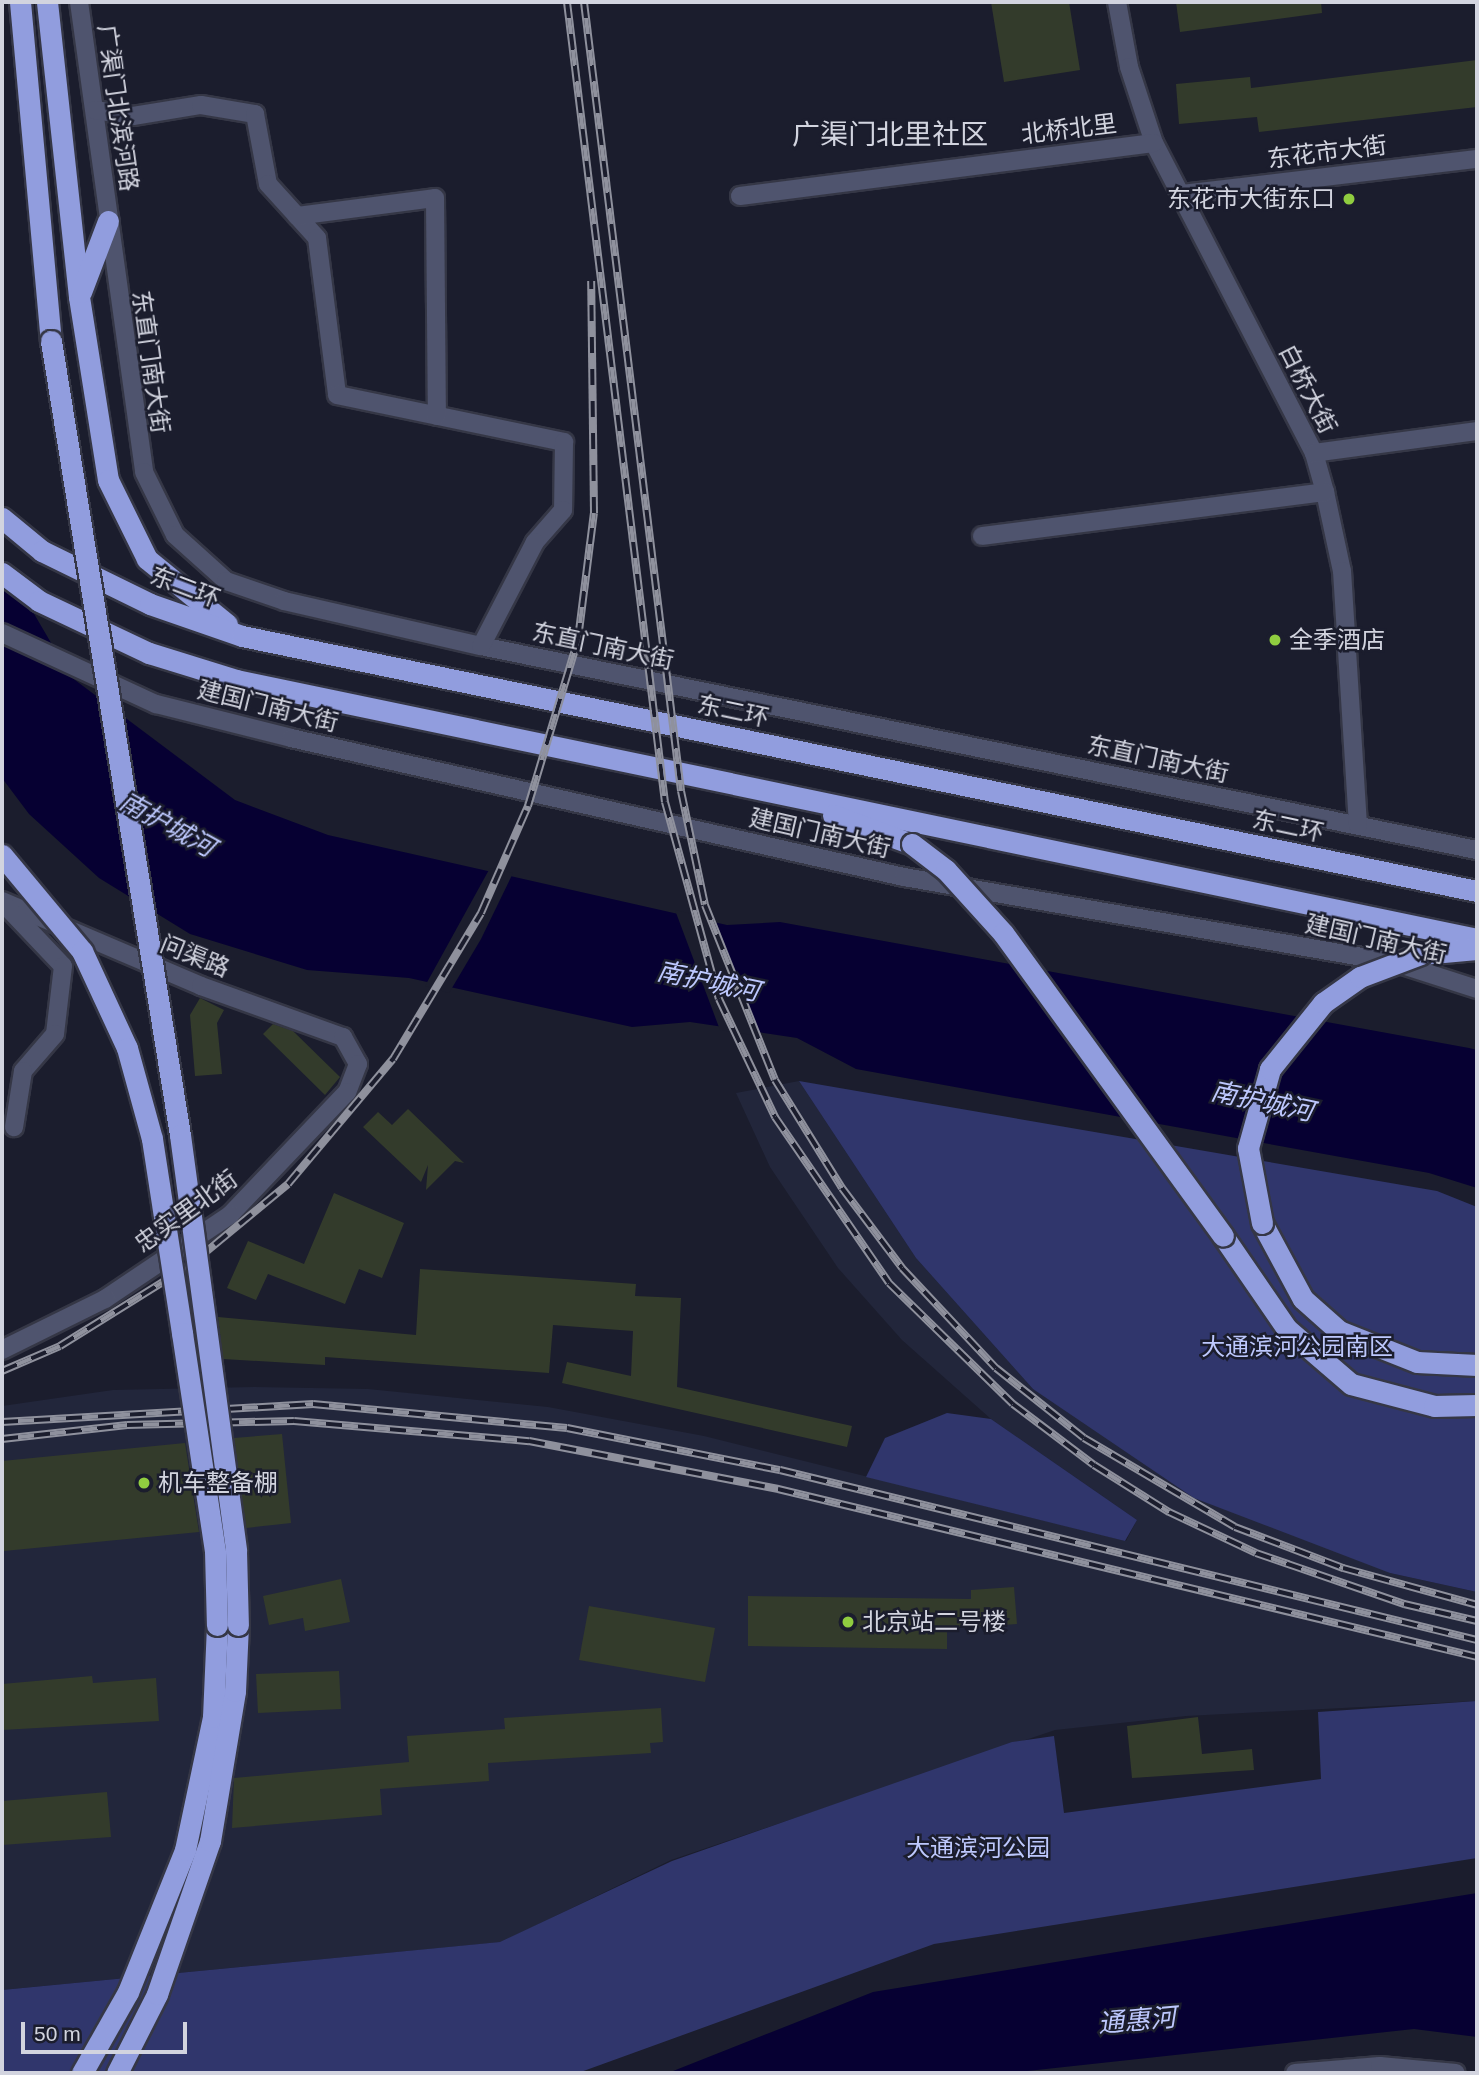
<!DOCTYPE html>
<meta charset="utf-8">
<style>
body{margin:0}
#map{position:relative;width:1479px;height:2075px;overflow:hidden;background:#1b1d2d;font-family:Helvetica,"Noto Sans SC",sans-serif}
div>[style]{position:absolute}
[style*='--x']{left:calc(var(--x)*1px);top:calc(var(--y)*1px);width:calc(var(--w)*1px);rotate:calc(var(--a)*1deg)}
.built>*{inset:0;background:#22263b}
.green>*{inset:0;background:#30366c}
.water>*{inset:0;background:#060032}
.pier>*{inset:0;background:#1b1d2d}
.building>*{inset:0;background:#333b2b}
.roads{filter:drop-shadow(2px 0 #353746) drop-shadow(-2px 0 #353746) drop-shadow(0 2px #353746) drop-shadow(0 -2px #353746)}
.minor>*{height:18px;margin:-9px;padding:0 9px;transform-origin:9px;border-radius:9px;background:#4f546e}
.highway>*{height:21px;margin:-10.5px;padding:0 10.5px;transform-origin:10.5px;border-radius:10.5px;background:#919dde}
.rail>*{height:8px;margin-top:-4px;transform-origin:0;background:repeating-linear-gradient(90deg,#1b1d2d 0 16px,#8f919d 0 32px);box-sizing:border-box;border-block:2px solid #8f919d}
.bridges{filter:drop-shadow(2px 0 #353746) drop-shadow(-2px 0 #353746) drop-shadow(0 2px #353746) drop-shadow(0 -2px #353746)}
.highway-bridge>*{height:21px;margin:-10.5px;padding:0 10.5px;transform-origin:10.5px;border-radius:10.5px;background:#919dde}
.dots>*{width:19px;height:19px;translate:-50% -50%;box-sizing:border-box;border:4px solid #1b1d2d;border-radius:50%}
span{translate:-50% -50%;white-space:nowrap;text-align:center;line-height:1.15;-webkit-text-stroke:5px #1b1d2d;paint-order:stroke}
.street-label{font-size:24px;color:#d2d4df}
.poi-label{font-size:24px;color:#d2d4df}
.right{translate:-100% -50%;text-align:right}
.left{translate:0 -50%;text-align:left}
.park-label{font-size:24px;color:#bdc8fd}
.water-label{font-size:26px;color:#bdc8fe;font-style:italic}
.quarter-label{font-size:28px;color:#d2d4df}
.frame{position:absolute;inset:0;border:4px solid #d2d4df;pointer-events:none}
.scale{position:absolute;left:21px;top:2022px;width:166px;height:32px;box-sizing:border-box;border:4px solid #d2d4df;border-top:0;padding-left:9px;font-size:21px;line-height:24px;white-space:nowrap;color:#d2d4df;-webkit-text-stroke:5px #1b1d2d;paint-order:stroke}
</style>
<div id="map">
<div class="built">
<div style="clip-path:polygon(799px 1081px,916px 1258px,1033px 1389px,1390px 1573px,1477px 1592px,1477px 1701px,1186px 1716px,1055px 1730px,671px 1860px,502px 1942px,2px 1990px,2px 1406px,113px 1390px,254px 1387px,368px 1389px,548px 1407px,704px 1436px,1126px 1541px,1137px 1520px,991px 1419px,902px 1340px,838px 1268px,770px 1167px,736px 1093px)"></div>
</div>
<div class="green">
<div style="clip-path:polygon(799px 1081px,1437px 1191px,1477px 1207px,1477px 1592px,1390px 1573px,1194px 1498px,1033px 1389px,916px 1258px)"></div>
<div style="clip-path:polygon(947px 1413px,991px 1419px,1137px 1520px,1125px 1541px,866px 1477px,885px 1438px)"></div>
<div style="clip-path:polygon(1477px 1701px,1477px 1858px,934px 1944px,578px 2073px,2px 2073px,2px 1990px,500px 1942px,672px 1861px,1012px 1742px,1054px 1736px,1064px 1813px,1321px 1779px,1318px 1712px)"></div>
</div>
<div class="water">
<div style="clip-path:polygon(2px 559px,71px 677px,235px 800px,328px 835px,727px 925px,780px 922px,1469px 1048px,1477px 1050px,1477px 1188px,1429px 1173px,856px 1069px,797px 1038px,690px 1022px,632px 1027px,409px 978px,307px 970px,190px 934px,99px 878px,29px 814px,2px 778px)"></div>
<div style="clip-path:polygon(1477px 1893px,1477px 2037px,1414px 2029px,1009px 2073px,668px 2073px,873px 1992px)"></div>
</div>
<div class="pier">
<div style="clip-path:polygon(490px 868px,513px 873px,481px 939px,449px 993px,425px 986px)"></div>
<div style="clip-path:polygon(675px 910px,715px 919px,760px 1036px,720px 1030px)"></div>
</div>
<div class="building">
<div style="clip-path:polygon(991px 2px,1069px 2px,1080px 70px,1004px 82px)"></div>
<div style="clip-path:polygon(1176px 2px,1321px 2px,1322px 13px,1180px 32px)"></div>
<div style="clip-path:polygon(1477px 60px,1477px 107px,1259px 132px,1257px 117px,1179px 124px,1176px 84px,1250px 77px,1251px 88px)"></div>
<div style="clip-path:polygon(200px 998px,224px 1010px,217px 1023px,222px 1074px,195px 1076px,190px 1015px)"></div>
<div style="clip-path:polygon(273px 1024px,293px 1031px,340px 1077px,325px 1095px,263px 1034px)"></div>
<div style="clip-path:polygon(408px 1109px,464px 1163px,455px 1161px,426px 1190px,428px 1165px,421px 1182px,363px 1127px,378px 1112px,392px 1125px)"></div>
<div style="clip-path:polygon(334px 1193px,404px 1223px,382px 1278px,359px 1269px,345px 1304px,268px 1274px,256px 1300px,227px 1288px,248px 1241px,304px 1264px)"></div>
<div style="clip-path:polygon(420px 1269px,636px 1284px,635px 1296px,681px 1298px,677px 1387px,852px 1426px,847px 1447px,562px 1383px,567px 1362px,631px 1376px,633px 1331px,553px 1325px,549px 1373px,325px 1357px,325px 1365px,223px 1359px,218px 1317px,416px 1335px)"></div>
<div style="clip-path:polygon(282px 1434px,291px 1523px,246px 1528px,234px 1438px)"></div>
<div style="clip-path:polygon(185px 1443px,199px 1532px,4px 1551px,2px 1461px)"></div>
<div style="clip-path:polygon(341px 1579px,350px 1622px,305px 1631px,303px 1618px,269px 1625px,263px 1596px)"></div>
<div style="clip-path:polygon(1014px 1587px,1017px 1624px,947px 1629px,947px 1649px,748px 1646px,748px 1596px,971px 1599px,971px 1590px)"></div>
<div style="clip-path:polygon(589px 1606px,715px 1628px,705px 1682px,579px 1660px)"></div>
<div style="clip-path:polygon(339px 1671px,341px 1709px,258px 1713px,256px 1674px)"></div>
<div style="clip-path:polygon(92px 1676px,93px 1683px,156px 1678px,159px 1721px,2px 1730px,2px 1684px)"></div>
<div style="clip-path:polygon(661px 1708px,663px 1742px,650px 1743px,651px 1753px,488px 1763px,489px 1781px,380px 1789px,382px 1815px,232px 1828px,234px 1778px,409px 1762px,407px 1736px,505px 1729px,504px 1718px)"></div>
<div style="clip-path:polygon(1198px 1717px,1202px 1754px,1252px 1749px,1254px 1770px,1132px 1778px,1127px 1726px)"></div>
<div style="clip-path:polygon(107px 1792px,111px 1837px,2px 1845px,2px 1801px)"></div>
</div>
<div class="roads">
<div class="minor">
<div style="--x:79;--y:2;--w:474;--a:82.1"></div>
<div style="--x:144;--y:472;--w:70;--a:63.8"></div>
<div style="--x:175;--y:535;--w:69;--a:42"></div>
<div style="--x:226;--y:581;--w:61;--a:19"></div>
<div style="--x:284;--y:601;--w:202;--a:12.9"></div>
<div style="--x:481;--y:646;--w:1017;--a:11.58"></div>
<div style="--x:1117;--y:2;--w:66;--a:79.5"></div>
<div style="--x:1129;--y:67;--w:80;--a:71.8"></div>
<div style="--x:1154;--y:143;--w:349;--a:62.7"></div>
<div style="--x:1314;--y:453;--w:41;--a:74.2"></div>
<div style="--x:1325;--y:492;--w:81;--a:77.9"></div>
<div style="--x:1342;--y:571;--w:255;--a:86.4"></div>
<div style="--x:95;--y:110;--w:38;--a:9"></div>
<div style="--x:133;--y:116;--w:69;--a:-9.2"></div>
<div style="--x:201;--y:105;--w:55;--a:9.5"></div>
<div style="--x:255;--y:114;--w:71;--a:79.5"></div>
<div style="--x:268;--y:184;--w:73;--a:47.8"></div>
<div style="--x:317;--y:238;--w:158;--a:82.7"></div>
<div style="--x:337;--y:395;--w:232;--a:11.7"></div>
<div style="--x:564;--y:442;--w:68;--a:90.8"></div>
<div style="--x:563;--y:510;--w:43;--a:131.2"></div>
<div style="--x:535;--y:542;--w:117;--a:117.4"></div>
<div style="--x:1182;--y:194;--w:297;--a:-6.8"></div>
<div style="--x:740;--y:196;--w:417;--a:-7.3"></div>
<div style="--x:297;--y:216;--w:139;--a:-7.4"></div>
<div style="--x:435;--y:198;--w:218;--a:89.5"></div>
<div style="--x:1314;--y:453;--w:164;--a:-7.7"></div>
<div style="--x:982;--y:536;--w:346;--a:-7.3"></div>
<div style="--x:2;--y:633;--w:170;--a:24.8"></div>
<div style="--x:156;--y:704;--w:139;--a:14.1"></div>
<div style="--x:291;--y:738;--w:629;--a:12.78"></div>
<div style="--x:904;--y:877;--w:499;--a:9.9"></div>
<div style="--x:1396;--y:963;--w:85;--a:17.8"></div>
<div style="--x:2;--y:901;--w:216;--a:23.1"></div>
<div style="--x:201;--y:986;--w:151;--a:19.8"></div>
<div style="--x:343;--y:1037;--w:31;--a:61"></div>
<div style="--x:358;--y:1064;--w:30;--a:111"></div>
<div style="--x:347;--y:1092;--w:170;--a:133.6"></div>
<div style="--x:230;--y:1215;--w:151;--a:146.1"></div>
<div style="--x:105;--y:1299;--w:115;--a:153.7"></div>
<div style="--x:7;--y:907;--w:81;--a:46.5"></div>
<div style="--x:63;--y:966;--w:68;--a:96.7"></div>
<div style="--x:55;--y:1034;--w:49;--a:130.9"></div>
<div style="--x:23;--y:1071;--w:57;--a:99.1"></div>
<div style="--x:1295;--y:2073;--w:85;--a:-4.7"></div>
<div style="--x:1380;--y:2066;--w:76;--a:5.3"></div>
</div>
<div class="highway">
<div style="--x:20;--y:2;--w:340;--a:84.8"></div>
<div style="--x:47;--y:2;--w:297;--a:83.8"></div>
<div style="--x:79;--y:297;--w:185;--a:81"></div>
<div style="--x:108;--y:480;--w:88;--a:63.7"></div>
<div style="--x:147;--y:559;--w:103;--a:39.1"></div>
<div style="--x:81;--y:292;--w:76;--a:-69.2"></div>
<div style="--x:2;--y:518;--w:52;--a:39.5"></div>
<div style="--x:42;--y:551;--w:120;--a:26.1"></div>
<div style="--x:150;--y:604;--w:97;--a:19.2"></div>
<div style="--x:242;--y:636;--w:1261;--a:11.67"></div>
<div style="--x:2;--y:573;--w:46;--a:37.1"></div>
<div style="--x:39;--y:601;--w:122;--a:25.3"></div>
<div style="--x:149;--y:653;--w:91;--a:17.2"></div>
<div style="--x:236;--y:680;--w:1268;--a:11.79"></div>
<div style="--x:833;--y:815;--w:84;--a:20.2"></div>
<div style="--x:1421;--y:954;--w:56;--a:-5.1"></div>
<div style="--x:1262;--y:1223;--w:86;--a:61.7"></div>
<div style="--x:1303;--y:1299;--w:48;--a:41.6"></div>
<div style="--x:1339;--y:1331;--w:84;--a:21.7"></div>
<div style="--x:1417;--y:1362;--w:60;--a:2.9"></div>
<div style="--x:1223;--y:1236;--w:113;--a:55.5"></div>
<div style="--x:1287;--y:1329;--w:84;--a:40.7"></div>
<div style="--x:1351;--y:1384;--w:86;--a:14.8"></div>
<div style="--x:1434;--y:1406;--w:43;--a:-1.3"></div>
<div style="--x:82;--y:2073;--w:93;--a:-60.4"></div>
<div style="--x:128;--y:1992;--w:153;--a:-68.1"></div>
<div style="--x:185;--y:1850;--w:136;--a:-78.1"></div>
<div style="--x:213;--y:1717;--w:92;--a:-87.5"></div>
<div style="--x:117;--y:2073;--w:89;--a:-63.1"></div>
<div style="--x:157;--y:1994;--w:162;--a:-70.9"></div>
<div style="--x:210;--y:1841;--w:152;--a:-80.5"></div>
<div style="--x:235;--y:1691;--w:66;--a:-87.4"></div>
</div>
</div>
<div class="rail">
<div style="--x:567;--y:2;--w:806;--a:83.02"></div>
<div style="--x:665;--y:802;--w:204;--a:74.7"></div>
<div style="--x:719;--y:999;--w:131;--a:64.6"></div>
<div style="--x:775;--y:1117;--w:201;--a:55.5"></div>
<div style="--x:889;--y:1283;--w:173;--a:44.3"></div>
<div style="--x:1013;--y:1404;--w:101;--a:37"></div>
<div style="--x:1094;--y:1465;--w:89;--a:32.1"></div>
<div style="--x:1169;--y:1512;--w:96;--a:25.2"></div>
<div style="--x:1256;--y:1553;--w:157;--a:19"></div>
<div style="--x:1404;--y:1604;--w:75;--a:13.1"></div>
<div style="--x:584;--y:2;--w:795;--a:82.99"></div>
<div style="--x:681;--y:791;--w:116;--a:78.1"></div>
<div style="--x:705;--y:905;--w:188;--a:68.2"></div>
<div style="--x:775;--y:1080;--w:127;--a:58.2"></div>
<div style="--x:842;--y:1188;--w:100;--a:53.1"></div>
<div style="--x:902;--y:1268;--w:137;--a:46.8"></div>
<div style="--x:996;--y:1368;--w:112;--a:38.5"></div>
<div style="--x:1084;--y:1438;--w:175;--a:30.5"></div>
<div style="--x:1235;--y:1527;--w:116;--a:20.8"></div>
<div style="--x:1343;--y:1568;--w:139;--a:15.4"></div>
<div style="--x:2;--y:1371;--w:63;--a:-23.3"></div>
<div style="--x:60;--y:1346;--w:153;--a:-31.9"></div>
<div style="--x:190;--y:1265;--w:127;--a:-39.6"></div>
<div style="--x:288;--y:1184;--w:163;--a:-50"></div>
<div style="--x:393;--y:1059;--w:170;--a:-58.9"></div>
<div style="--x:481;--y:913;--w:117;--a:-66.3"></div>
<div style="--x:528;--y:806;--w:174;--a:-73.3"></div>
<div style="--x:578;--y:639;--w:127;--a:-82.8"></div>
<div style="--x:594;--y:513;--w:232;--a:-90.7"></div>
<div style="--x:2;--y:1422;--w:312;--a:-3.3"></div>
<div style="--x:313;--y:1404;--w:255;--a:5.4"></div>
<div style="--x:567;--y:1428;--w:217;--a:11.2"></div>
<div style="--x:780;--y:1470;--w:717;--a:13.71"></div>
<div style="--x:2;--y:1439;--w:126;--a:-6.4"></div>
<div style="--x:127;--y:1425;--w:167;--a:-1.4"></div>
<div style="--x:294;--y:1421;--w:236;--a:4.9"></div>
<div style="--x:529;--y:1441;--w:254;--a:10.9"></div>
<div style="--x:778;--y:1489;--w:719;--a:13.51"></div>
</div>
<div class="bridges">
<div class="highway-bridge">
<div style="--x:51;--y:341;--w:804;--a:80.77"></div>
<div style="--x:180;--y:1135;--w:420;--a:82.3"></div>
<div style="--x:236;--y:1551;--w:74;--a:88.5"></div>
<div style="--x:912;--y:844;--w:43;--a:37.4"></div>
<div style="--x:946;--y:870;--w:85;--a:47.9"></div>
<div style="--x:1003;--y:933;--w:374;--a:54"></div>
<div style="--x:2;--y:855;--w:125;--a:50.2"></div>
<div style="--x:82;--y:951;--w:107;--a:65.1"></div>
<div style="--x:127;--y:1048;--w:94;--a:74.6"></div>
<div style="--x:152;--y:1139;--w:196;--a:81.2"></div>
<div style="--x:182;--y:1333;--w:220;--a:81.4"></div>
<div style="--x:215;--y:1551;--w:74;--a:88.5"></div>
<div style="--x:1262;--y:1223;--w:76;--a:-100.6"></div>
<div style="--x:1248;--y:1148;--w:82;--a:-74.4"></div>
<div style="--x:1270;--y:1069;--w:85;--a:-51.2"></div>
<div style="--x:1323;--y:1003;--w:45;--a:-35.1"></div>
<div style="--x:1360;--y:977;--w:65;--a:-20.7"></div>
</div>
</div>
<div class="dots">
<div style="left:1349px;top:199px;background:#90cd40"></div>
<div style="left:1275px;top:640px;background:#90cd40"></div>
<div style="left:144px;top:1483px;background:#90cd40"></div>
<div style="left:848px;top:1622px;background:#90cd40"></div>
</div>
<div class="street-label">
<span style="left:118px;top:108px;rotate:82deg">广渠门北滨河路</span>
<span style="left:1069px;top:129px;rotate:-7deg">北桥北里</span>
<span style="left:1327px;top:152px;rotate:-7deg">东花市大街</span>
<span style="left:151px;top:362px;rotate:82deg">东直门南大街</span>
<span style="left:1308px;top:389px;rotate:63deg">白桥大街</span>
<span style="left:185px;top:587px;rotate:21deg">东二环</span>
<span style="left:603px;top:646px;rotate:12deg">东直门南大街</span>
<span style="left:268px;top:706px;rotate:14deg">建国门南大街</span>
<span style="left:733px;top:711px;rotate:12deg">东二环</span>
<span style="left:1158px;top:759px;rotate:12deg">东直门南大街</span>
<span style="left:1288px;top:826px;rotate:12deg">东二环</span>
<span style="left:820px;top:833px;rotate:13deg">建国门南大街</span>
<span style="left:1376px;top:939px;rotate:13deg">建国门南大街</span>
<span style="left:195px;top:956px;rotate:22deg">问渠路</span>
<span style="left:186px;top:1211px;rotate:-36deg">忠实里北街</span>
</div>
<div class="poi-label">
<span class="right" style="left:1335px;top:199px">东花市大街东口</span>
<span class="left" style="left:1289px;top:640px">全季酒店</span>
<span class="left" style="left:158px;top:1483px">机车整备棚</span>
<span class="left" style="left:862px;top:1622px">北京站二号楼</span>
</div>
<div class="park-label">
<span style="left:1297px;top:1347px">大通滨河公园南区</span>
<span style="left:978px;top:1848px">大通滨河公园</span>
</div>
<div class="water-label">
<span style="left:167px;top:825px;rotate:29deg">南护城河</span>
<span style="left:708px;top:982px;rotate:12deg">南护城河</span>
<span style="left:1262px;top:1102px;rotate:12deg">南护城河</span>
<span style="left:1137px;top:2021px;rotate:-5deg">通惠河</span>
</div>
<div class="quarter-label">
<span style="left:890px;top:135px">广渠门北里社区</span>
</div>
<div class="frame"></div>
<div class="scale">50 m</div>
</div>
